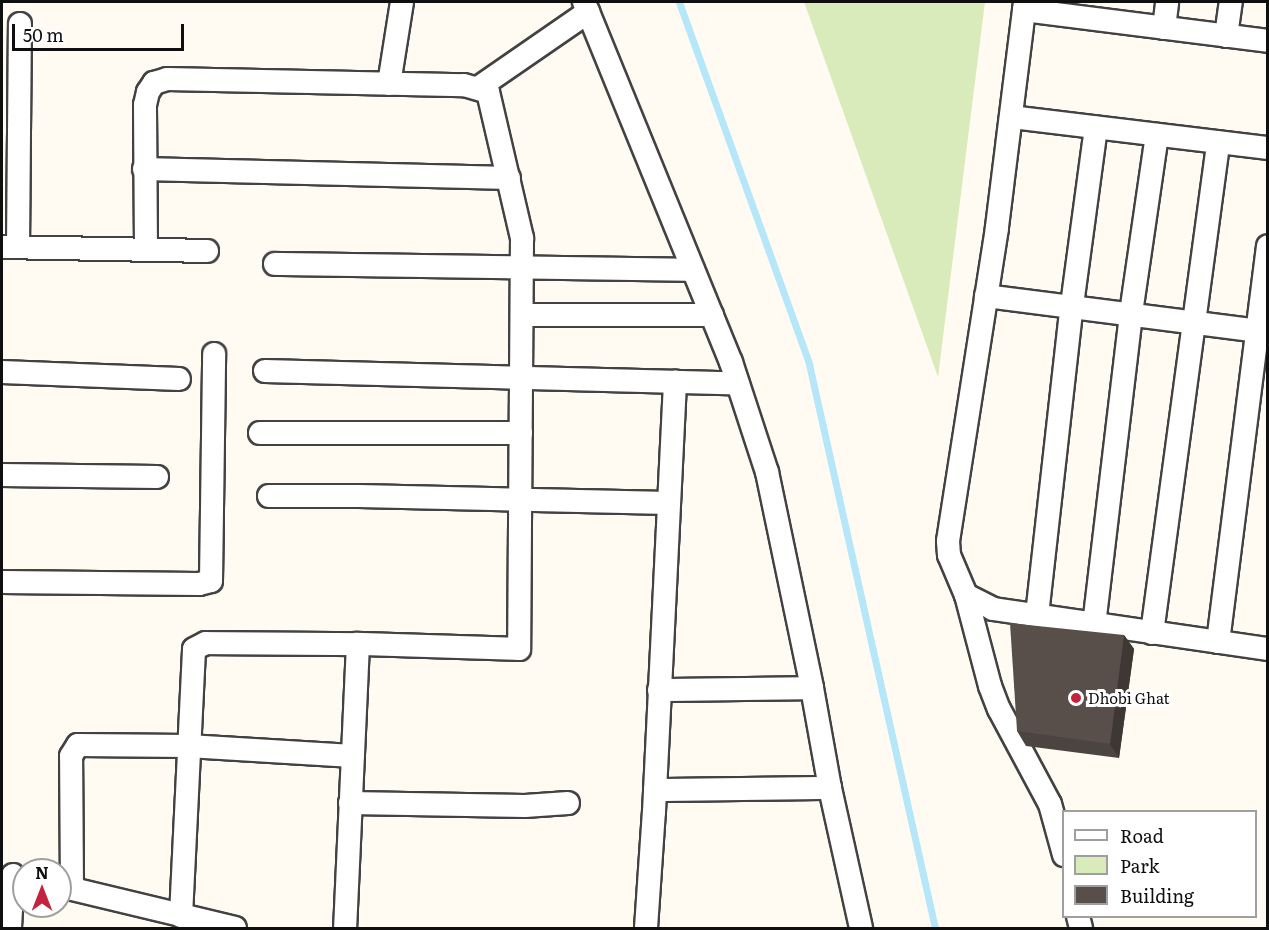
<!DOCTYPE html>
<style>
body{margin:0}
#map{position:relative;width:1269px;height:930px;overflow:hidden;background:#fffbf2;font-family:Literata,serif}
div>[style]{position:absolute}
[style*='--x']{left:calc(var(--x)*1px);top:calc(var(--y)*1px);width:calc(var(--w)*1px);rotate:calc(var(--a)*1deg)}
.green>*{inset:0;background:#d9ebba}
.stream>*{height:7px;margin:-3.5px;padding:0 3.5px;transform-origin:3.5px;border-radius:3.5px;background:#b5e7f8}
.roads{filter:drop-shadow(2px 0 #424242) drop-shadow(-2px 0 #424242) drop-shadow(0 2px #424242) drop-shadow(0 -2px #424242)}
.minor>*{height:22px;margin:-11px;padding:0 11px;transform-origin:11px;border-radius:11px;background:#fff}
.wall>*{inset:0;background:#4c4440}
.shaded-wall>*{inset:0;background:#3e3734}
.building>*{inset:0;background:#584f4b}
.dots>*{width:16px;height:16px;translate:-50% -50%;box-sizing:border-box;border:3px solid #fff;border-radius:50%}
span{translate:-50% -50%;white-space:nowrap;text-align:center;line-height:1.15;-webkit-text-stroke:6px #fff;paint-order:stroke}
.poi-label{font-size:15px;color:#0f0f0f}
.left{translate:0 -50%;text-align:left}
.frame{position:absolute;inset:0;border:3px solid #0f0f0f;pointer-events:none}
.legend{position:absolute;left:1062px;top:810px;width:195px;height:108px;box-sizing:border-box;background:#fff;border:2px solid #9f9f9f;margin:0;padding:8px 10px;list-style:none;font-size:18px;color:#0f0f0f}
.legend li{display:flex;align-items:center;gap:12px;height:30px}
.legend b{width:30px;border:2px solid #9f9f9f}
.north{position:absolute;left:12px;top:858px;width:60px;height:60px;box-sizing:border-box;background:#fff;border:2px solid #9f9f9f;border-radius:50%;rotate:0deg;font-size:16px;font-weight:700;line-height:24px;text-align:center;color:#0f0f0f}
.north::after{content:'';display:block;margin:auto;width:21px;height:27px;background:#c4233f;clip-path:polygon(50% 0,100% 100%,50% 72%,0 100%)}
.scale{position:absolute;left:12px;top:24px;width:172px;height:27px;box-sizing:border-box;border:3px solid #0f0f0f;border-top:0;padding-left:8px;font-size:18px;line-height:21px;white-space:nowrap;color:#0f0f0f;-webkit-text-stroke:4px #fff;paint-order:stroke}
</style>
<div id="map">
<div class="green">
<div style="clip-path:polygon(804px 2px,985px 2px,938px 377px)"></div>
</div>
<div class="stream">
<div style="--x:679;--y:2;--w:385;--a:70.2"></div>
<div style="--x:809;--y:364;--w:578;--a:77.41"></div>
</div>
<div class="roads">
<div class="minor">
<div style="--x:584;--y:2;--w:389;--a:67.8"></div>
<div style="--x:731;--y:362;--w:116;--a:71.9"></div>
<div style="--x:767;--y:472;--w:221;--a:78.2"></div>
<div style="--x:812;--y:688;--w:102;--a:79.8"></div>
<div style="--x:830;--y:788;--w:143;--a:77.5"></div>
<div style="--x:1025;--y:2;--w:228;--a:97.1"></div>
<div style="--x:997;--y:228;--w:317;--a:98.9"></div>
<div style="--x:948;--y:541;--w:14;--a:86"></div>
<div style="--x:949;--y:555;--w:43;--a:67"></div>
<div style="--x:966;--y:595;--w:30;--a:27"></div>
<div style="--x:993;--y:609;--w:278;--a:8.3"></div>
<div style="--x:1024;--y:10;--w:246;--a:7.2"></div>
<div style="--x:1164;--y:28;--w:26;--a:-83"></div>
<div style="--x:1226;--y:36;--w:34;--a:-82"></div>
<div style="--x:389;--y:84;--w:83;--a:-81"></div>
<div style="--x:478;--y:88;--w:134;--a:-34.6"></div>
<div style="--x:1011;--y:117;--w:259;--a:6.9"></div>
<div style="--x:144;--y:169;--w:365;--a:1.4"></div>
<div style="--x:2;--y:247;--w:205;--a:1.1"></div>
<div style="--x:18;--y:247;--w:223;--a:-89.5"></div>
<div style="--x:146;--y:250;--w:145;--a:-90.4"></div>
<div style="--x:145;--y:105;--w:13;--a:-77"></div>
<div style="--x:148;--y:92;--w:11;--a:-56"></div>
<div style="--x:154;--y:83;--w:14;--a:-17"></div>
<div style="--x:167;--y:79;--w:297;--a:1.2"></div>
<div style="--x:464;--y:85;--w:25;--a:16"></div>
<div style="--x:488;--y:92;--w:150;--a:76.9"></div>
<div style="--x:522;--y:238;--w:411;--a:90.4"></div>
<div style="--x:519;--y:649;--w:161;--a:-178.2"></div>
<div style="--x:358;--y:644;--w:284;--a:92.6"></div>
<div style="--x:275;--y:264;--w:418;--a:0.8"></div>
<div style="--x:986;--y:296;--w:284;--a:7.3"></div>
<div style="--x:522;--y:315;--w:190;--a:0"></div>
<div style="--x:265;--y:371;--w:473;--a:1.5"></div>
<div style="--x:2;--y:372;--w:177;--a:2.3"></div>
<div style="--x:260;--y:433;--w:261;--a:0"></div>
<div style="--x:2;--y:475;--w:155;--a:0.7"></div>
<div style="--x:269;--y:496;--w:90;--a:0"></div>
<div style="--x:359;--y:496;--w:310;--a:1.3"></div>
<div style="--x:2;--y:582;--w:197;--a:0.6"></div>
<div style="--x:199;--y:584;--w:12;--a:-14"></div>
<div style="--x:211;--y:581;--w:227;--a:-89.2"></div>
<div style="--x:966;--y:595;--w:94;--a:75.2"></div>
<div style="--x:990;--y:686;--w:25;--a:69"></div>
<div style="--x:999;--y:709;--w:108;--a:61.8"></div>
<div style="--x:1050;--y:804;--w:53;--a:74.6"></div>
<div style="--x:1037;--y:615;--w:312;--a:-83.6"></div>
<div style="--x:1072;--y:305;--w:179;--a:-82.3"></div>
<div style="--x:1094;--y:625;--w:314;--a:-83.2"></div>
<div style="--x:1131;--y:313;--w:180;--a:-81.7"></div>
<div style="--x:1152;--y:633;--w:495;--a:-82.3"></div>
<div style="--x:1218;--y:642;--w:399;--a:-82.8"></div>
<div style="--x:659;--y:690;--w:153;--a:-0.7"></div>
<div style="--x:655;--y:790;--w:175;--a:-0.7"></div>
<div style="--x:350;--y:803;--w:175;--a:1"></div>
<div style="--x:525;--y:806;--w:43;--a:-4"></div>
<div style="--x:60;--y:886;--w:180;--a:13.5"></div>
<div style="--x:72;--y:889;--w:133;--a:-90.4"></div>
<div style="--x:71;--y:756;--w:13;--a:-58"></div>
<div style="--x:78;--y:745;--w:110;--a:0.5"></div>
<div style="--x:188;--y:746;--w:165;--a:3.5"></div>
<div style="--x:181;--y:916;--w:267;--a:-87.2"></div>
<div style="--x:194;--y:649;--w:13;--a:-27"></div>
<div style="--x:206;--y:643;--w:152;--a:0.4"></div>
<div style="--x:1078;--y:916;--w:12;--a:76"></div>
<div style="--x:10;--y:928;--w:53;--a:-86.8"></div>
<div style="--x:646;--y:928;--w:116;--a:-86.1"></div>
<div style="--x:654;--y:812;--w:431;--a:-87.2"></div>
</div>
</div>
<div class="wall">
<div style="clip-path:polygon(1124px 635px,1134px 649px,1119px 758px,1026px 746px,1017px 731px)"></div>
</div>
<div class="shaded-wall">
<div style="clip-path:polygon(1124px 635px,1134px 649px,1119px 758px,1110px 744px)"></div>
</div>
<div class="building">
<div style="clip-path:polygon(1010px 623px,1124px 635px,1110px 744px,1017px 731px)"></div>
</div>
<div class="dots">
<div style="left:1076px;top:698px;background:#c4233f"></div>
</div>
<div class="poi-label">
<span class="left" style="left:1088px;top:698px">Dhobi Ghat</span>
</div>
<div class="frame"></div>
<ul class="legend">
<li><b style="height:8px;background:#fff"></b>Road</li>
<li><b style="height:16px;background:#d9ebba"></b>Park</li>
<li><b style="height:16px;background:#584f4b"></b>Building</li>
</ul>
<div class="north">N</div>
<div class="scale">50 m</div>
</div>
